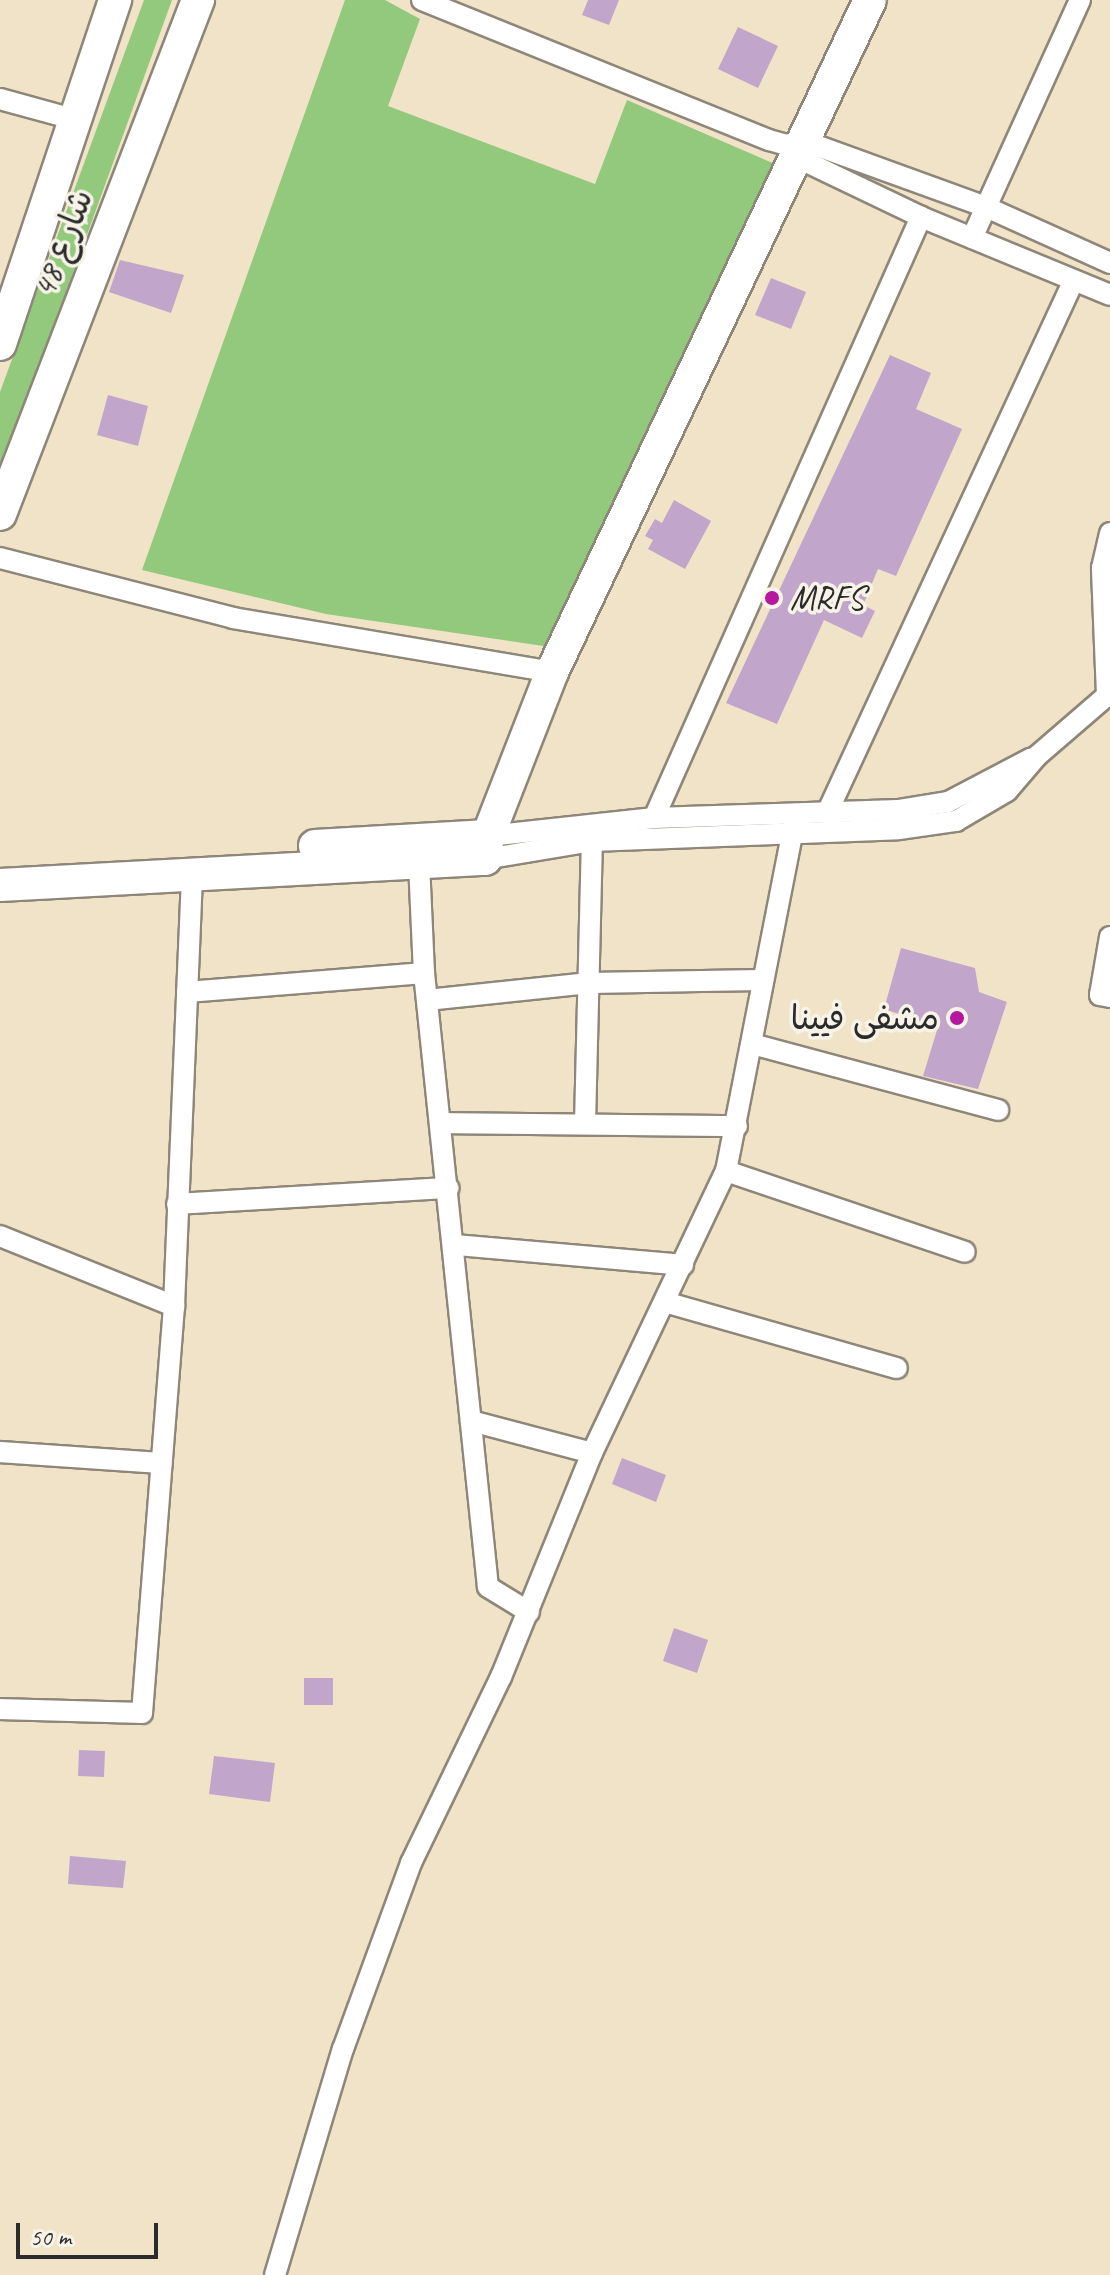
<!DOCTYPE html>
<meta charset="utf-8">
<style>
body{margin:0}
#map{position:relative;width:1110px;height:2275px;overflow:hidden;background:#f1e3c7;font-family:Caveat,"Playpen Sans Arabic",sans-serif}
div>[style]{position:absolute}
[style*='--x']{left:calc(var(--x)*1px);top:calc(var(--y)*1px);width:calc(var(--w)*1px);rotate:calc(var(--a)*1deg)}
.green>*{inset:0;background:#93c97c}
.building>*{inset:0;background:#c2a5ca}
.roads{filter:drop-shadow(2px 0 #8e8779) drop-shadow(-2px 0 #8e8779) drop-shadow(0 2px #8e8779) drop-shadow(0 -2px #8e8779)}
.minor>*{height:20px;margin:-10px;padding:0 10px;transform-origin:10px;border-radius:10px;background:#fff}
.primary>*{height:32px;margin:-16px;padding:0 16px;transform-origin:16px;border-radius:16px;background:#fff}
.dots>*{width:22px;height:22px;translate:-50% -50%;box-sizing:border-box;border:4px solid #f7f3e8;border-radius:50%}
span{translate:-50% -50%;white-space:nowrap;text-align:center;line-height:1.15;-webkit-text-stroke:7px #f7f3e8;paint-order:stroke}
.street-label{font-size:34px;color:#2b2b2b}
.poi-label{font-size:34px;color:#2b2b2b}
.left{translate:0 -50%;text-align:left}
.right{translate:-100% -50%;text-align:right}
.scale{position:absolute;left:16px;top:2223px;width:142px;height:36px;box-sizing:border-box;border:4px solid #2b2b2b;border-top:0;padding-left:10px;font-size:24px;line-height:28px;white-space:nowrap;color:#2b2b2b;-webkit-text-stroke:6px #f7f3e8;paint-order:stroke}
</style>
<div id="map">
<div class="green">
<div style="clip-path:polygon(144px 0,172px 0,0 475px,0 392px)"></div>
<div style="clip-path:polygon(345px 0,385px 0,420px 19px,388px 106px,595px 184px,627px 100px,775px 164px,550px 647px,326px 614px,142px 570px)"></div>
</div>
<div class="building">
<div style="clip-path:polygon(588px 0,619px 0,609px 25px,582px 15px)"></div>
<div style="clip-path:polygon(738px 27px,778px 46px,758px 88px,718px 69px)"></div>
<div style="clip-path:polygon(120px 260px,184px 275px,171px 313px,109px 292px)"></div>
<div style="clip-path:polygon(771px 278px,806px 292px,791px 329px,755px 315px)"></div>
<div style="clip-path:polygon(890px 355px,931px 373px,916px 409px,962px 429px,896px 576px,878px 569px,863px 605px,875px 611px,862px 638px,824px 620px,777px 724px,726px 703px)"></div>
<div style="clip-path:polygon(108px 395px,148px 406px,138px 446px,97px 435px)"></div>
<div style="clip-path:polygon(674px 500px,711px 521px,685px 569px,648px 549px,653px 540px,645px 536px,655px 519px,662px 523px)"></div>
<div style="clip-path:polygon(901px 948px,975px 968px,979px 992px,1007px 1002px,978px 1089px,923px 1076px,938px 1027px,884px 1009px)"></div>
<div style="clip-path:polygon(622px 1458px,666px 1475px,656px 1502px,612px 1484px)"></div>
<div style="clip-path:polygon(674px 1628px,708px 1640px,697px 1673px,663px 1661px)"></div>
<div style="clip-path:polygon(304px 1678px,333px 1678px,333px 1705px,304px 1705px)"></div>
<div style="clip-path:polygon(79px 1750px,105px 1751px,104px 1777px,78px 1776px)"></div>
<div style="clip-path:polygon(214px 1756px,275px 1763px,270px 1802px,209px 1794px)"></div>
<div style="clip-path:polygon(70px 1856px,126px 1861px,123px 1888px,68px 1884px)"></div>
</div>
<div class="roads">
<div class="minor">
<div style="--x:422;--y:0;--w:374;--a:22"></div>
<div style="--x:769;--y:140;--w:18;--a:16"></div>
<div style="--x:786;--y:145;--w:18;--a:-13"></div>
<div style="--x:804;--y:141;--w:194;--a:19.9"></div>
<div style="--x:986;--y:207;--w:136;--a:24.3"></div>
<div style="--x:0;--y:99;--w:79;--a:15.4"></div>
<div style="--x:789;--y:148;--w:11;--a:52"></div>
<div style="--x:796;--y:157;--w:139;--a:25.6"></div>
<div style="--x:921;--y:217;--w:204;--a:22.4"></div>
<div style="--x:972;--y:238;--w:261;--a:-65.6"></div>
<div style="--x:0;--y:558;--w:241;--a:14.4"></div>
<div style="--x:233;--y:618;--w:324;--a:9.6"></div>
<div style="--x:1107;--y:695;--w:127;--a:-92.3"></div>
<div style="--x:1102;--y:568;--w:36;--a:-77"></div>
<div style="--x:827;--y:813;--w:587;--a:-65.14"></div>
<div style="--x:654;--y:818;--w:658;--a:-66.05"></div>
<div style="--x:488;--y:836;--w:167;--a:-6.2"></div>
<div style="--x:654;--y:818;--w:244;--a:-1.9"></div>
<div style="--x:898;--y:810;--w:51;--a:-9.1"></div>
<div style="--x:948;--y:802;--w:93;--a:-27.7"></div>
<div style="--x:485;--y:859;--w:109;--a:-9.5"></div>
<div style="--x:592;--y:841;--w:307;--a:-2.2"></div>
<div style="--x:899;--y:829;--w:58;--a:-8"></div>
<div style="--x:956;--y:821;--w:59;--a:-30.5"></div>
<div style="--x:1007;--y:791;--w:46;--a:-49.4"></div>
<div style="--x:1037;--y:756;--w:96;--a:-40.8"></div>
<div style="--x:419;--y:863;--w:110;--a:87.4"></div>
<div style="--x:424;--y:973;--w:617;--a:84.05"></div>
<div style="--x:488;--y:1587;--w:48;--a:31.4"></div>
<div style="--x:1110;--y:937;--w:59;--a:99.8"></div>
<div style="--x:1100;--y:995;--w:10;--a:11"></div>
<div style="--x:187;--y:992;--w:238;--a:-4.6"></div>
<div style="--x:427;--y:1000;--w:163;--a:-6"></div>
<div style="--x:589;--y:983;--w:173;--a:-1"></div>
<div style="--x:752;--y:1044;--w:255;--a:15"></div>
<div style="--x:442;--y:1123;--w:295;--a:0.6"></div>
<div style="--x:585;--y:1124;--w:283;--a:-88.6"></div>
<div style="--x:726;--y:1171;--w:252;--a:18.7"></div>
<div style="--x:177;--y:1204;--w:272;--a:-3.4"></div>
<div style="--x:0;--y:1236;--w:188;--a:21.9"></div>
<div style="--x:456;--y:1245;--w:228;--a:5"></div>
<div style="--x:665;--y:1302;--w:241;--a:15.9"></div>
<div style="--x:471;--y:1421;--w:125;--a:14.8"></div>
<div style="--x:0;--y:1452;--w:162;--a:3.9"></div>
<div style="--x:0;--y:1709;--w:142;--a:1.6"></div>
<div style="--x:142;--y:1713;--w:408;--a:-85.5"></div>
<div style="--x:174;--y:1306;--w:430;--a:-87.6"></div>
<div style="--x:275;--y:2275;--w:236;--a:-73.3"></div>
<div style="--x:343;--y:2049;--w:198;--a:-69.9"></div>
<div style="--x:411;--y:1863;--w:207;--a:-64.2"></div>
<div style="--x:501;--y:1677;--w:242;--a:-67.9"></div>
<div style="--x:592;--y:1453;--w:312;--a:-64.6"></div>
<div style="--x:726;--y:1171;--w:364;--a:-78.9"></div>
</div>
<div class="primary">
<div style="--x:0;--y:344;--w:363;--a:-71.5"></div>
<div style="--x:0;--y:514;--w:551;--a:-68.93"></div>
<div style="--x:315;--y:846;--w:173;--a:-3.3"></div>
<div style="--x:0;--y:885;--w:486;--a:-3.1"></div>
<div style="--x:485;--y:859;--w:23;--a:-83"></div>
<div style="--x:488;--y:836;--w:176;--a:-68.7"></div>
<div style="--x:552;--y:672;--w:743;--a:-64.68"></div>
</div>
</div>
<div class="dots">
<div style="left:772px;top:598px;background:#b5179e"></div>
<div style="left:957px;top:1018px;background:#b5179e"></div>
</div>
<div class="street-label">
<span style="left:62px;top:243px;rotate:-69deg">48 شارع</span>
</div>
<div class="poi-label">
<span class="left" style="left:790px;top:598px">MRFS</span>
<span class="right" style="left:939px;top:1018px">مشفى فيينا</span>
</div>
<div class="scale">50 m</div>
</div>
